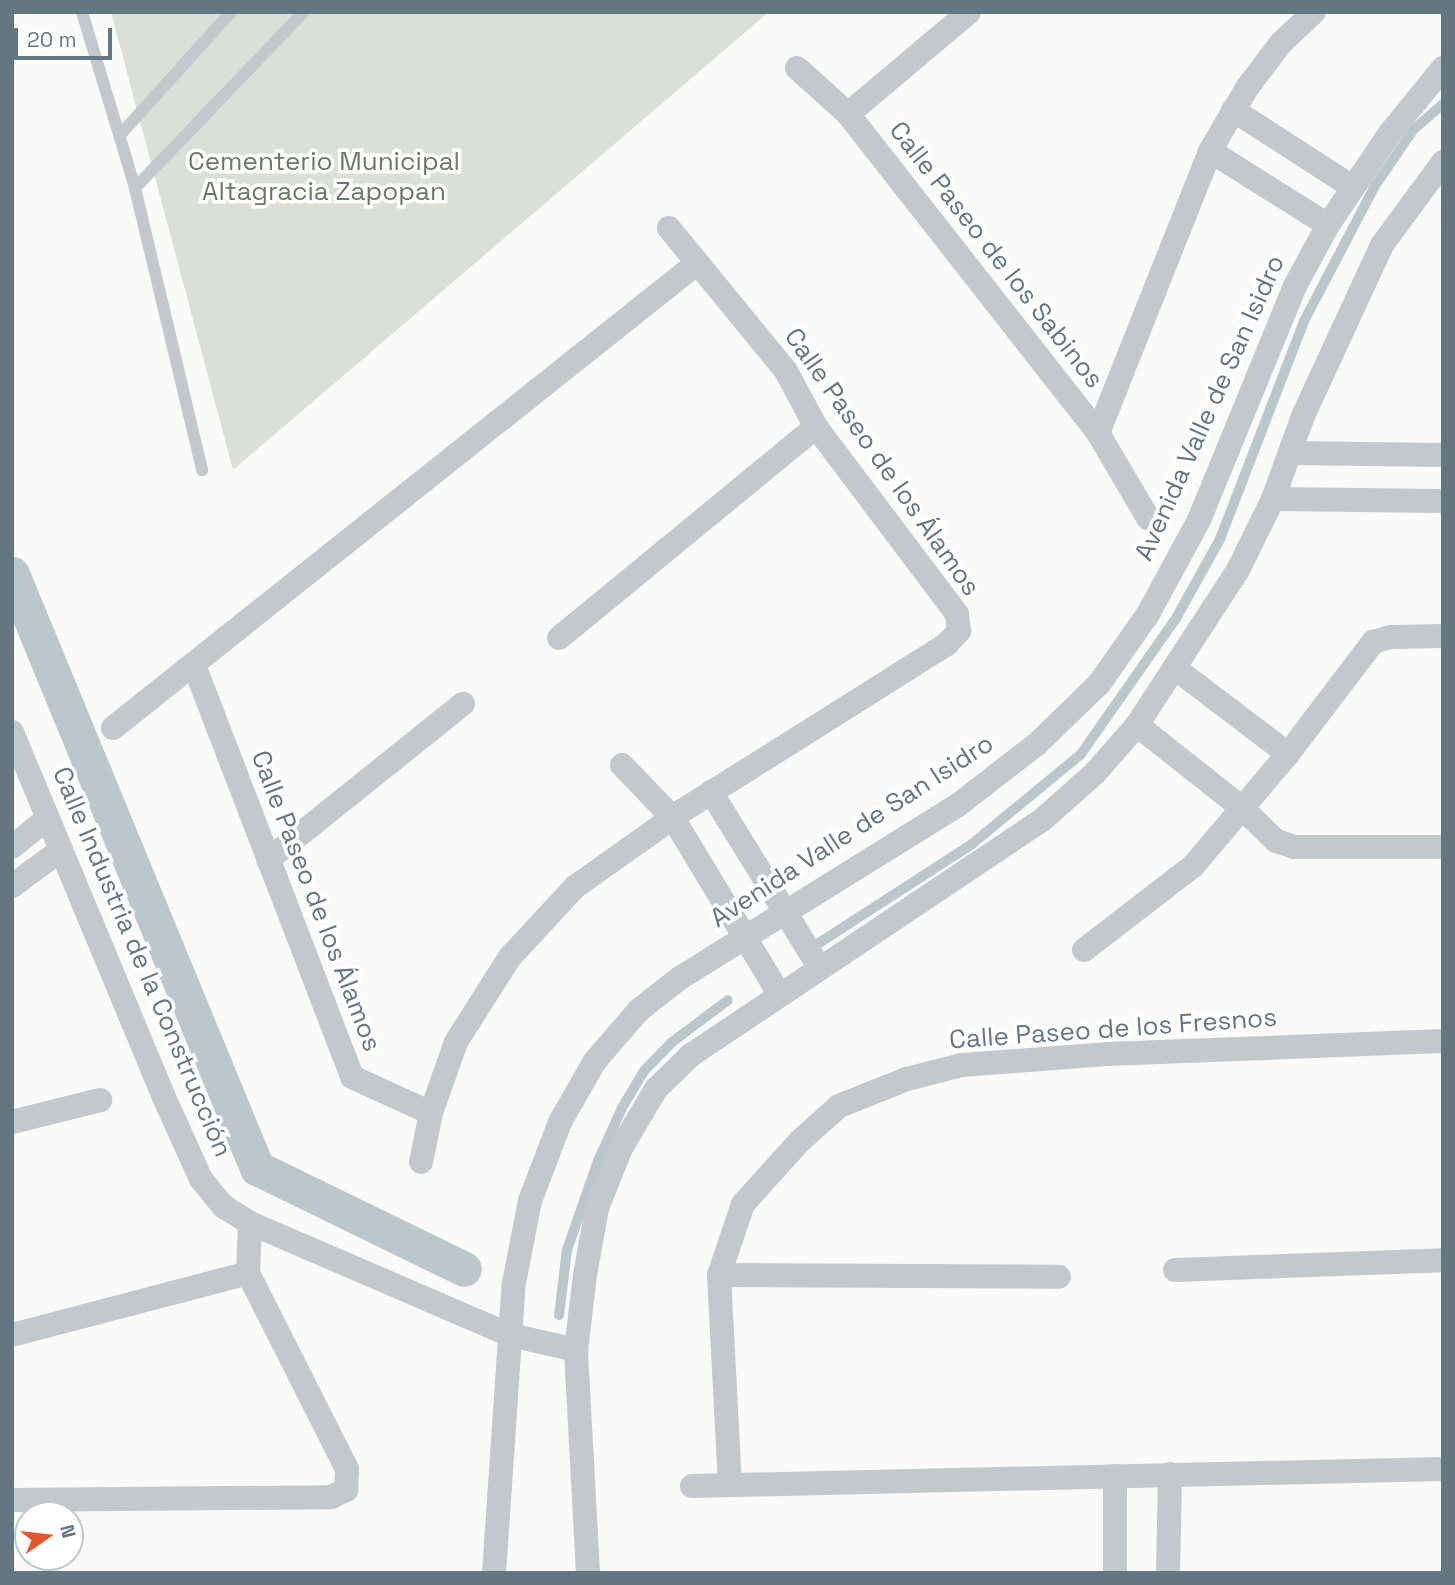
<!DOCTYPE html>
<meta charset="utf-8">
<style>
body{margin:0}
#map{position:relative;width:1455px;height:1585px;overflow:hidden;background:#fafaf8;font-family:"Space Grotesk",sans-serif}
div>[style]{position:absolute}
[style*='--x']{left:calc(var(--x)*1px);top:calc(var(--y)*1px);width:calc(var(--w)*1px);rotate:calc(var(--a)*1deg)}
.green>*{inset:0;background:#dadfd7}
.stream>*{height:10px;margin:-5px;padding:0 5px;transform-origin:5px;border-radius:5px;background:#bbc7cb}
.canal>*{height:35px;margin:-17.5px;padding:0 17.5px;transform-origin:17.5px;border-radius:17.5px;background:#bbc7cb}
.service>*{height:12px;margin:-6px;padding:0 6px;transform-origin:6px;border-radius:6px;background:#c3c8cc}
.minor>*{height:24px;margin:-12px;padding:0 12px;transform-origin:12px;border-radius:12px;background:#c3c8cc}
span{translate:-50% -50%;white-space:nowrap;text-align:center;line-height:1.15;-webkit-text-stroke:7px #fff;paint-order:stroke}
.park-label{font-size:26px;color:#687a64}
.street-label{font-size:26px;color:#657683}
.frame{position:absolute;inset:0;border:14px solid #657683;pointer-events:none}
.north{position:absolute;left:14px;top:1501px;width:70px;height:70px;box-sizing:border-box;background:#fff;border:2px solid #c1c8cd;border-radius:50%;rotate:76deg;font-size:19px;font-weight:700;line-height:28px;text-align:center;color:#657683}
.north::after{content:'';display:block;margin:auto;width:24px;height:32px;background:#e4572e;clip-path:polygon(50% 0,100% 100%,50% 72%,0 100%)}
.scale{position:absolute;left:14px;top:28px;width:98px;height:32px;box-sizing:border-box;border:4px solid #657683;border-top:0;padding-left:9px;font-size:21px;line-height:24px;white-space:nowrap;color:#657683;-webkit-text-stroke:5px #fff;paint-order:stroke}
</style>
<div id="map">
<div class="green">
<div style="clip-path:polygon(111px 12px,769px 12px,233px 470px)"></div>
</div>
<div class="stream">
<div style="--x:816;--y:945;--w:186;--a:-32.9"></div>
<div style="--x:972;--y:844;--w:141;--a:-39.5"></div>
<div style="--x:1081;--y:754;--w:164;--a:-55"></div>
<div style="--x:1175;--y:620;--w:93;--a:-60.9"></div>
<div style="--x:1220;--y:539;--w:234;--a:-68.9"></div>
<div style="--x:1304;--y:321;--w:153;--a:-62.3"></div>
<div style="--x:1375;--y:186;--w:68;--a:-55.8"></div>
<div style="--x:1413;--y:130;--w:40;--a:-41"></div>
<div style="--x:559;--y:1315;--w:65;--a:-83"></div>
<div style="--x:567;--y:1250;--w:94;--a:-70.8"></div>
<div style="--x:598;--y:1161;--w:58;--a:-65.6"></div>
<div style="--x:622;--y:1108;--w:43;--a:-59.3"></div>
<div style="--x:644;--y:1071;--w:39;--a:-46"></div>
<div style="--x:671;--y:1043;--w:71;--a:-37"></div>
</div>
<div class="canal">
<div style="--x:12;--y:574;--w:643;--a:67.59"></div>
<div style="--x:257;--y:1168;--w:230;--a:26"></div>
</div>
<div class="service">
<div style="--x:82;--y:12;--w:184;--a:73.2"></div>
<div style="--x:135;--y:188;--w:290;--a:76.6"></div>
<div style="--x:120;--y:135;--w:166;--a:-47.9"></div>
<div style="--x:135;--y:188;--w:244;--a:-46.2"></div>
</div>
<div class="minor">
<div style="--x:797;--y:68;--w:69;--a:42"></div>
<div style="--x:848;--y:114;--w:405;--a:51.9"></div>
<div style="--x:1098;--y:433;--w:99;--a:59.5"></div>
<div style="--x:1233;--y:110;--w:140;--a:32.8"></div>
<div style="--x:848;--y:114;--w:158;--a:-40.1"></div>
<div style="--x:1210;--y:151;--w:139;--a:32.1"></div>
<div style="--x:1098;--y:433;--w:303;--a:-68.3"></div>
<div style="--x:1210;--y:151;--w:73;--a:-59.6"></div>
<div style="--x:1247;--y:88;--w:56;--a:-52.9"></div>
<div style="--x:1281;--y:43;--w:45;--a:-43.2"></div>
<div style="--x:1291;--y:453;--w:152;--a:0.8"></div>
<div style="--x:1273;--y:499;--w:170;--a:0.7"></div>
<div style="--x:559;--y:638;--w:333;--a:-39.4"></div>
<div style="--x:194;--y:665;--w:441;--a:69"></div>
<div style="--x:352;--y:1077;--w:87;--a:24.5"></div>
<div style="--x:1176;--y:669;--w:141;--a:37.2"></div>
<div style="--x:1137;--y:725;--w:134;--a:38.3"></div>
<div style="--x:1242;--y:808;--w:47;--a:44.1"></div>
<div style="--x:1276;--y:841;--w:19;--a:18"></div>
<div style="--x:1294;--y:847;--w:149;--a:0"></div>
<div style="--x:113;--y:728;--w:745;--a:-38.52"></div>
<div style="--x:12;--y:732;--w:393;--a:67.4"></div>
<div style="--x:163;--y:1095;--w:92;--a:65.7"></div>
<div style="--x:201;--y:1179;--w:35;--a:51"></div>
<div style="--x:223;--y:1206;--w:32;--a:32"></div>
<div style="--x:250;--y:1223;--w:283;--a:23.3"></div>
<div style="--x:510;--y:1335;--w:68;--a:12.8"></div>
<div style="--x:622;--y:765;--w:74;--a:46.1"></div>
<div style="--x:673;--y:818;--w:205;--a:58.9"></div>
<div style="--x:711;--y:792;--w:206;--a:58.3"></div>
<div style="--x:12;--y:847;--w:46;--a:-38.9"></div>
<div style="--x:268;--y:860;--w:250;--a:-38.7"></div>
<div style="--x:12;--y:886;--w:61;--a:-36.3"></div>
<div style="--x:1084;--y:950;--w:138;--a:-37.6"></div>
<div style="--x:1193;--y:866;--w:147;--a:-49.7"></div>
<div style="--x:1288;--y:754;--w:141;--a:-52.8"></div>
<div style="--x:1373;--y:642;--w:19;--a:-16"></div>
<div style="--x:1391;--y:637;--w:52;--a:-1.1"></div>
<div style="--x:12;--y:1122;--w:91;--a:-14"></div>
<div style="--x:421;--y:1162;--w:50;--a:-78.5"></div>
<div style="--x:431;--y:1113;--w:75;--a:-70.6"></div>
<div style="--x:456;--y:1042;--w:101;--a:-57.6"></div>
<div style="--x:510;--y:957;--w:96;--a:-47.1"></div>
<div style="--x:575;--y:887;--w:131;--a:-35.4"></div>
<div style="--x:682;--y:811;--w:313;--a:-32.2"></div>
<div style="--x:947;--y:644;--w:18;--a:-47"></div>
<div style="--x:959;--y:631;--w:17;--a:-97"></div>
<div style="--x:957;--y:614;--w:234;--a:-127"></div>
<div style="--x:816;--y:427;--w:64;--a:-118.2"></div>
<div style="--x:786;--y:371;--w:185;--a:-129.3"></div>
<div style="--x:1175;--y:1270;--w:268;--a:-2.1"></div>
<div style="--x:719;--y:1275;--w:340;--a:0.3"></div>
<div style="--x:12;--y:1335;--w:244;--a:-14.7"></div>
<div style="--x:730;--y:1485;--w:210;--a:-93"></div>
<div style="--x:719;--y:1275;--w:75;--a:-71.3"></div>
<div style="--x:743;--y:1204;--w:85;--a:-47.9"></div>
<div style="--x:800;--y:1141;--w:52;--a:-41.9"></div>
<div style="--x:839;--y:1106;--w:73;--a:-21.7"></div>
<div style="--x:907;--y:1079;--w:57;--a:-14.3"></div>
<div style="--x:962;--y:1065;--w:145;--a:-4.3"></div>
<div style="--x:1107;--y:1054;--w:336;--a:-2.2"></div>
<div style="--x:692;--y:1486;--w:751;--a:-1.3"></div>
<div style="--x:12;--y:1500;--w:319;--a:-0.5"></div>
<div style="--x:331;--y:1497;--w:17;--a:-25"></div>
<div style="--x:346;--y:1490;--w:21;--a:-87"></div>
<div style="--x:347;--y:1469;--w:220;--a:-116.8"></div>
<div style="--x:248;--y:1273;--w:50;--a:-87.7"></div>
<div style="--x:494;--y:1573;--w:291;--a:-86.1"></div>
<div style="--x:514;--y:1283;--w:84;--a:-79"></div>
<div style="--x:530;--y:1201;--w:85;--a:-69.2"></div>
<div style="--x:560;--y:1122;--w:70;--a:-60.2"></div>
<div style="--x:595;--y:1061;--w:67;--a:-49.2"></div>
<div style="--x:639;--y:1010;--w:52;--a:-38"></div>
<div style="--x:680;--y:978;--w:327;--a:-31.9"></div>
<div style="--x:958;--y:805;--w:100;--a:-37.7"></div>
<div style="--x:1037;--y:744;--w:86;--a:-44.1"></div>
<div style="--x:1099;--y:684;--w:85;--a:-55"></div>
<div style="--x:1148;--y:614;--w:107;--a:-61.5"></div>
<div style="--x:1199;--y:520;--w:253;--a:-67.7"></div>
<div style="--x:1295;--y:286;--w:69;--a:-61.6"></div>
<div style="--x:1328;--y:225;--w:111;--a:-56"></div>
<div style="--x:1390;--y:133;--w:84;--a:-50.8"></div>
<div style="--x:588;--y:1573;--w:223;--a:-93.1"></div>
<div style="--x:576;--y:1350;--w:76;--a:-83.2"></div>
<div style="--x:585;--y:1275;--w:68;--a:-79.8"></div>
<div style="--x:597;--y:1208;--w:65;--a:-68.2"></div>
<div style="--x:621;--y:1148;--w:69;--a:-59.3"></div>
<div style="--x:656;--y:1089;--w:49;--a:-44.2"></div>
<div style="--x:691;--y:1055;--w:421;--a:-33.8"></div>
<div style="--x:1041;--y:821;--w:72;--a:-41.6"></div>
<div style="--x:1095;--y:773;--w:64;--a:-48.8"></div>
<div style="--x:1137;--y:725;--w:185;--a:-56.9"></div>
<div style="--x:1238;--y:570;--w:79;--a:-63.8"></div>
<div style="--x:1273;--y:499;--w:88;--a:-70.1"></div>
<div style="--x:1303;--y:416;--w:188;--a:-65.2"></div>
<div style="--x:1382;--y:245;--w:103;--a:-53.7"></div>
<div style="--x:1115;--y:1573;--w:97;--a:-90"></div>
<div style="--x:1168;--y:1573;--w:99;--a:-88.8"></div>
</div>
<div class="park-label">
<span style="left:324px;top:177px">Cementerio Municipal<br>Altagracia Zapopan</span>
</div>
<div class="street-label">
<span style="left:996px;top:255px;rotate:52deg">Calle Paseo de los Sabinos</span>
<span style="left:1210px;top:408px;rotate:-66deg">Avenida Valle de San Isidro</span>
<span style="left:882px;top:462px;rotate:55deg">Calle Paseo de los Álamos</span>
<span style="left:852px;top:831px;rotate:-33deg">Avenida Valle de San Isidro</span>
<span style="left:316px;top:901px;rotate:69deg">Calle Paseo de los Álamos</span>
<span style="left:142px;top:962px;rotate:67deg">Calle Industria de la Construcción</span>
<span style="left:1113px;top:1029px;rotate:-4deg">Calle Paseo de los Fresnos</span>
</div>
<div class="frame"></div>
<div class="north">N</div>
<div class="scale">20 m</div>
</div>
